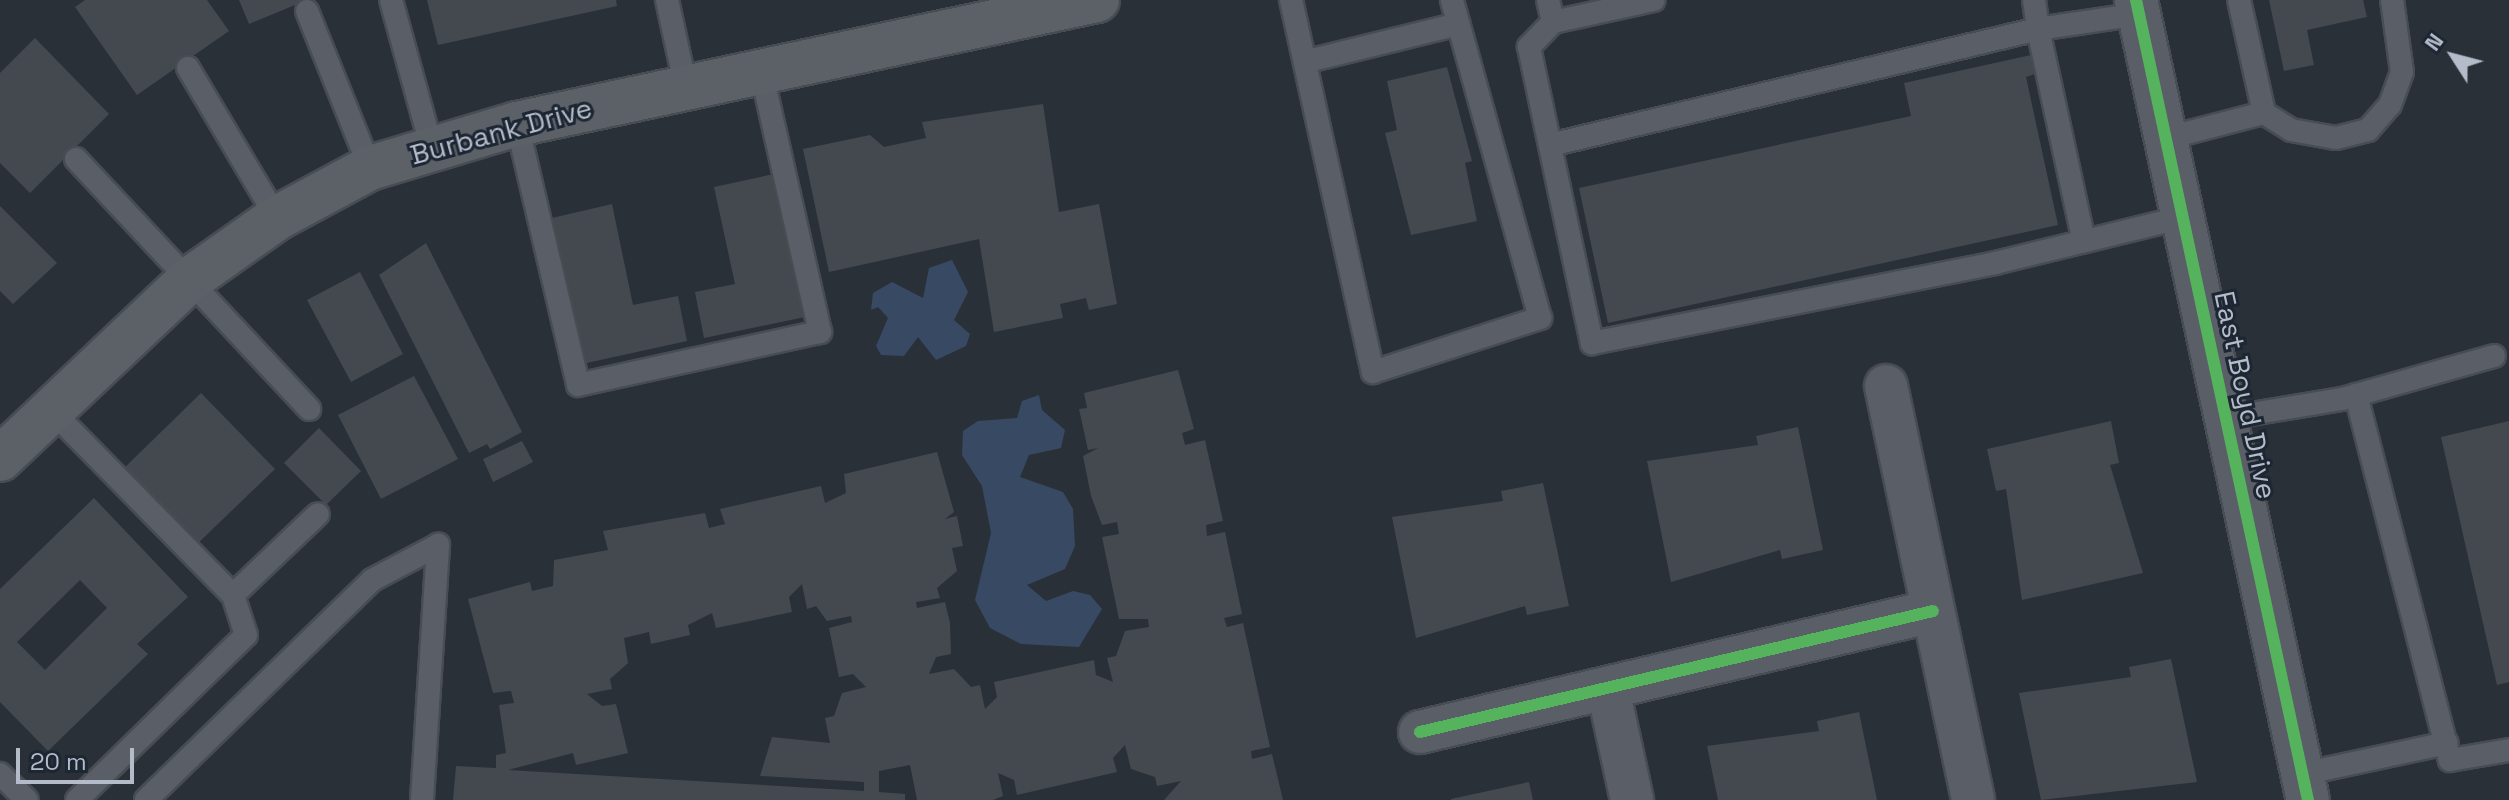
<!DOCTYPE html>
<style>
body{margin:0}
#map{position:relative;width:2509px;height:800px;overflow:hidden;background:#2a3038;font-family:"Space Grotesk",sans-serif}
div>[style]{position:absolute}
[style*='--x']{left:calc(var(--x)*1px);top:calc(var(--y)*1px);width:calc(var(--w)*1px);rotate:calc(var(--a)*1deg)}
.water>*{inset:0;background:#384963}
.building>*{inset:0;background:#444950}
.roads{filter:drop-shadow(2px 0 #484c53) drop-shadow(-2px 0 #484c53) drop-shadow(0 2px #484c53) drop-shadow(0 -2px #484c53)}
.service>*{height:22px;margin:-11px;padding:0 11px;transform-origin:11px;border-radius:11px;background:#5a5e66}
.minor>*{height:42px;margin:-21px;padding:0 21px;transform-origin:21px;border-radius:21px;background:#5a5e66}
.primary>*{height:44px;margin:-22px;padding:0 22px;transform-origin:22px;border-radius:22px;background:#5c6168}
.cycleway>*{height:12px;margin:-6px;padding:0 6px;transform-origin:6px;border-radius:6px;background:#56b35d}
span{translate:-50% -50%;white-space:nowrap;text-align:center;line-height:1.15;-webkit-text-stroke:6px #1d2633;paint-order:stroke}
.street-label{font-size:28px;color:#b4bcc9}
.north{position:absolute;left:2413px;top:16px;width:80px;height:80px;-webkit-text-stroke:6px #1d2633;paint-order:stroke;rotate:306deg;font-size:22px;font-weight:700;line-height:32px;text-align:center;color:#b4bcc9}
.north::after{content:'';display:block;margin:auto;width:28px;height:36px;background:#b4bcc9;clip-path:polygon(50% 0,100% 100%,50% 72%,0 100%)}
.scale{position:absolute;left:16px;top:748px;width:118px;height:36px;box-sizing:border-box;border:4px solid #b4bcc9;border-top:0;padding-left:10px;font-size:24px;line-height:28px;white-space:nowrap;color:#b4bcc9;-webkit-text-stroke:6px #1d2633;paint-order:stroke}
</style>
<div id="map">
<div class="water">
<div style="clip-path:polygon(952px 260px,968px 292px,954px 320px,970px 334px,966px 346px,936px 360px,918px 337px,904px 356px,881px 355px,876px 346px,888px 318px,878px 307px,871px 310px,873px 293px,892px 282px,923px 298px,929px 268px)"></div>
<div style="clip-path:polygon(1039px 395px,1042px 410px,1065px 430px,1061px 448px,1029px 455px,1020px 477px,1063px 492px,1073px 509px,1075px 546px,1065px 569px,1027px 585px,1046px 601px,1073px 591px,1090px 595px,1102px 609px,1079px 647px,1021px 644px,990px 628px,975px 600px,991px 533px,982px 486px,962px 455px,963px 431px,978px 421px,1017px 418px,1022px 401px)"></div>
</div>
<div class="building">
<div style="clip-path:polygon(85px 0,207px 0,229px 31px,137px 95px,75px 7px)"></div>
<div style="clip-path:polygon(239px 0,307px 0,249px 24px)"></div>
<div style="clip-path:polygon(427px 0,616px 0,617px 6px,438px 45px)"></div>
<div style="clip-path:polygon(2269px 0,2363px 0,2367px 17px,2307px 30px,2314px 65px,2284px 71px)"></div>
<div style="clip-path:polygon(35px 38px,109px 114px,30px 193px,0 163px,0 73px)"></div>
<div style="clip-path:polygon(2031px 55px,2035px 74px,2026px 77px,2058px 225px,1608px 323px,1579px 188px,1911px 116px,1904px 83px)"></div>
<div style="clip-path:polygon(1447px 67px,1472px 161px,1465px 163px,1477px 221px,1411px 235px,1385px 133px,1397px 130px,1387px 81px)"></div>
<div style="clip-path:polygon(1043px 104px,1059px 212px,1099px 204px,1117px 304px,1089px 310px,1086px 298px,1060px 304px,1063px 318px,994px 332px,979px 239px,829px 272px,803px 149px,870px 135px,884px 147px,926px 138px,922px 122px)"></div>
<div style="clip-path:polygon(774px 174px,805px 317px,704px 338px,695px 292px,735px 284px,714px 187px)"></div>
<div style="clip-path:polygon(612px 204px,633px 305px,678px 296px,687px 341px,582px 364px,552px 218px)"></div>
<div style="clip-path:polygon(0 206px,57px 263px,13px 304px,0 291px)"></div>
<div style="clip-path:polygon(426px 243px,522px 432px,490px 449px,487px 444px,469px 453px,379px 275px)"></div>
<div style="clip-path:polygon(360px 272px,403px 354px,351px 382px,307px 300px)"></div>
<div style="clip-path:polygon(evenodd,1178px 370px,1194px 429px,1182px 433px,1185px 445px,1205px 440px,1223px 521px,1206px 525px,1207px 536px,1225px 532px,1242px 614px,1224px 618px,1227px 627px,1243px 623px,1270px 747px,1251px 751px,1252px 759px,1272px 754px,1283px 800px,1164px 800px,1181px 781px,1157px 786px,1155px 777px,1131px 769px,1125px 745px,1113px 758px,1117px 772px,1017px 795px,1014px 780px,998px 773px,1003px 796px,993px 800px,917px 800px,910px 765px,879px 771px,879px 792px,905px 794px,905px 800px,453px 800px,456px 766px,496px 768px,496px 755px,506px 753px,499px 705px,514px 703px,511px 691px,493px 693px,468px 599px,530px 582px,532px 591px,553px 586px,554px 560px,608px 550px,603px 531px,705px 513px,709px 528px,725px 524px,720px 509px,821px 486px,825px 503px,846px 493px,844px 474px,937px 452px,954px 512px,945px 519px,957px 516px,963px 546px,952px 548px,957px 571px,937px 588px,940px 598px,916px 602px,917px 608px,945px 602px,950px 623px,951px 654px,936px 657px,929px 674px,954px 669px,971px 687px,980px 685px,985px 709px,997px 697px,994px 682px,1094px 660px,1096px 675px,1113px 682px,1107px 658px,1116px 656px,1125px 631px,1149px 627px,1148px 619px,1119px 619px,1102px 537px,1119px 534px,1117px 522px,1102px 525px,1091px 496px,1083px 456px,1098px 448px,1088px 450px,1079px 409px,1087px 408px,1084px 393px,1178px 370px,802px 584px,807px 609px,816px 606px,827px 621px,851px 616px,852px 622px,829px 628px,839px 677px,853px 674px,866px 687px,842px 693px,834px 716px,825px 718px,830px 743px,772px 737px,760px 776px,864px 782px,864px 791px,508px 770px,573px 753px,576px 765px,628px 753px,616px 704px,602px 706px,587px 694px,612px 689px,610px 679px,628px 663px,624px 638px,649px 632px,651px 644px,690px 635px,688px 625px,712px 613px,716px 628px,792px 612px,789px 597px,802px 584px)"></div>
<div style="clip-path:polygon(414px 376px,458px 459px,381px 499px,338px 415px)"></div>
<div style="clip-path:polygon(201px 393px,275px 469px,194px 547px,120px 472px)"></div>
<div style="clip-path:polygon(2111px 421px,2119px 463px,2110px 465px,2143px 573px,2022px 600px,2006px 489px,1996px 491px,1987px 449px)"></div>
<div style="clip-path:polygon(2509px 421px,2509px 682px,2497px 685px,2441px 437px)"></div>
<div style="clip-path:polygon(1798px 427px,1823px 550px,1782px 559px,1780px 550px,1671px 582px,1647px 461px,1758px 445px,1756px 436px)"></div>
<div style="clip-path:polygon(319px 428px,361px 471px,326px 505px,284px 463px)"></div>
<div style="clip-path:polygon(522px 441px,533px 462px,493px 482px,483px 459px)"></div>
<div style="clip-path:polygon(1543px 483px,1569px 606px,1527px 615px,1525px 606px,1416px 638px,1392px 517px,1503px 501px,1501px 491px)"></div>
<div style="clip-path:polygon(evenodd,94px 498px,188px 597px,137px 644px,148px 654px,48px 751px,0 702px,0 589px,94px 498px,80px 580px,107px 608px,45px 670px,17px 642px,80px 580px)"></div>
<div style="clip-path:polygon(2171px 659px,2197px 782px,2041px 800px,2019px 693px,2131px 677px,2129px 667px)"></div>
<div style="clip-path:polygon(1859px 712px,1877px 800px,1718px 800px,1707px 746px,1819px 731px,1817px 721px)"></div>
<div style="clip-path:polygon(1529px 782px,1533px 800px,1451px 800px,1451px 799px)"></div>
</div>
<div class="roads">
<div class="service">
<div style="--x:391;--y:0;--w:150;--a:74.6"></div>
<div style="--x:667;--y:0;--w:90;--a:77.8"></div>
<div style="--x:1291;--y:0;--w:381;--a:77.6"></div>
<div style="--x:1373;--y:372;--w:176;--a:-17.9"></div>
<div style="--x:1540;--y:318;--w:330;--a:-105.5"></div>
<div style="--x:1548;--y:0;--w:23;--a:77"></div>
<div style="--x:1553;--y:22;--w:103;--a:-12.3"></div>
<div style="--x:2034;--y:0;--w:29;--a:82"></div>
<div style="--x:2038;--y:29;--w:103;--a:-8.4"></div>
<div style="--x:2239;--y:0;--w:116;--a:77.5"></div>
<div style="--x:307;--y:11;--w:169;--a:68.1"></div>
<div style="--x:1553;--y:22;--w:35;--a:134"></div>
<div style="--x:1529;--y:47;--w:303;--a:78"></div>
<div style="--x:1592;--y:343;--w:411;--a:-11.2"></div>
<div style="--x:1995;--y:263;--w:195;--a:-13.7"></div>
<div style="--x:1308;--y:61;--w:155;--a:-13.8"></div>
<div style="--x:188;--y:68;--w:174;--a:59.3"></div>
<div style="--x:517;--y:124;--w:268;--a:76.8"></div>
<div style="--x:578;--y:385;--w:248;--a:-12.4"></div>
<div style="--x:820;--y:332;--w:268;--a:-102.7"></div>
<div style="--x:2167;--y:138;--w:100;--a:-14.5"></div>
<div style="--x:2264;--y:113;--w:32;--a:32"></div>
<div style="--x:2291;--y:130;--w:46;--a:10.1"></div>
<div style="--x:2336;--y:138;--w:33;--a:-14"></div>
<div style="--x:2368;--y:130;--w:33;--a:-49"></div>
<div style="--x:2390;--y:105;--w:35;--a:-70"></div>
<div style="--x:2402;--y:72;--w:73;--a:-97.9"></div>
<div style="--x:1550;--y:145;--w:502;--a:-13.37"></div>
<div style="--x:2038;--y:29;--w:217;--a:77.8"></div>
<div style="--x:76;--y:159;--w:342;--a:47"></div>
<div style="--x:2356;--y:395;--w:377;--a:75.6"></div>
<div style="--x:2450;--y:760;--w:60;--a:-9.6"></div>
<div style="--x:51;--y:410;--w:260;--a:45.5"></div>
<div style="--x:233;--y:595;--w:117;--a:-43.6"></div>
<div style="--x:2227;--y:418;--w:117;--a:-9.4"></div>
<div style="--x:2342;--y:399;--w:158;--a:-15.8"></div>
<div style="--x:0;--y:774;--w:37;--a:44"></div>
<div style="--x:2302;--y:774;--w:148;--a:-12.1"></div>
<div style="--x:77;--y:800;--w:236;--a:-44.3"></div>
<div style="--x:246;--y:635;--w:42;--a:-108"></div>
<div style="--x:146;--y:800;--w:315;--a:-44.2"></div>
<div style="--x:372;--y:580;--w:75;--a:-27.9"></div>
<div style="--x:422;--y:800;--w:256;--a:-86.4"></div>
</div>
<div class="minor">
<div style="--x:2136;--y:0;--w:818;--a:77.87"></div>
<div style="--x:1886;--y:386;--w:423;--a:78.1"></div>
<div style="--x:1608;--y:689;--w:114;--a:77.8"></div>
<div style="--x:1420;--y:732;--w:527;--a:-13.27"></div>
</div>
<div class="primary">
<div style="--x:0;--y:459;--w:260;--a:-43.4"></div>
<div style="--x:189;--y:280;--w:108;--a:-35.2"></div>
<div style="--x:277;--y:218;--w:106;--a:-28.3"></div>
<div style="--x:370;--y:168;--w:153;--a:-16.7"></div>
<div style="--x:517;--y:124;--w:593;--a:-12.07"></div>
</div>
</div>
<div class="cycleway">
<div style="--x:2136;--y:0;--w:818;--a:77.87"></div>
<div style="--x:1420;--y:732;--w:527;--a:-13.27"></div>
</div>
<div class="street-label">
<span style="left:501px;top:131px;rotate:-15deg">Burbank Drive</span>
<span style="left:2246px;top:395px;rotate:78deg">East Boyd Drive</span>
</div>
<div class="north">N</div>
<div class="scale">20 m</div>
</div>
